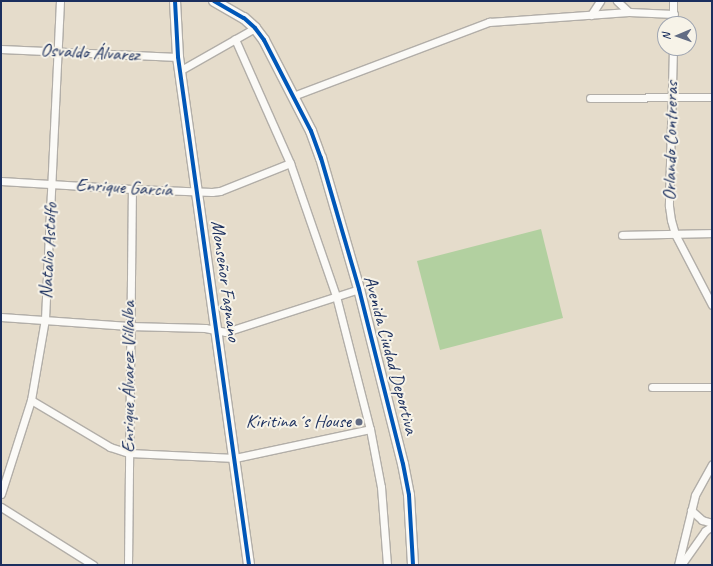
<!DOCTYPE html>
<meta charset="utf-8">
<style>
body{margin:0}
#map{position:relative;width:713px;height:566px;overflow:hidden;background:#e5dccb;font-family:Caveat,sans-serif}
div>[style]{position:absolute}
[style*='--x']{left:calc(var(--x)*1px);top:calc(var(--y)*1px);width:calc(var(--w)*1px);rotate:calc(var(--a)*1deg)}
.green>*{inset:0;background:#b2d0a0}
.roads{filter:drop-shadow(1px 0 #b2aea8) drop-shadow(-1px 0 #b2aea8) drop-shadow(0 1px #b2aea8) drop-shadow(0 -1px #b2aea8)}
.street>*{height:7px;margin:-3.5px;padding:0 3.5px;transform-origin:3.5px;border-radius:3.5px;background:#fbfaf7}
.secondary>*{height:10px;margin:-5px;padding:0 5px;transform-origin:5px;border-radius:5px;background:#fbfaf7}
.cycleway>*{height:4px;margin:-2px;padding:0 2px;transform-origin:2px;border-radius:2px;background:#0057b8}
.dots>*{width:11px;height:11px;translate:-50% -50%;box-sizing:border-box;border:2px solid #f7f3e8;border-radius:50%}
span{translate:-50% -50%;white-space:nowrap;text-align:center;line-height:1.15;-webkit-text-stroke:4px #f7f3e8;paint-order:stroke}
.street-label{font-size:19px;color:#1b2f5e}
.poi-label{font-size:19px;color:#1b2f5e}
.right{translate:-100% -50%;text-align:right}
.frame{position:absolute;inset:0;border:2px solid #1b2f5e;pointer-events:none}
.north{position:absolute;left:657px;top:16px;width:40px;height:40px;box-sizing:border-box;background:#f7f3e8;border:1px solid #9fa5b1;border-radius:50%;rotate:268deg;font-size:11px;font-weight:700;line-height:16px;text-align:center;color:#1b2f5e}
.north::after{content:'';display:block;margin:auto;width:14px;height:18px;background:#626c84;clip-path:polygon(50% 0,100% 100%,50% 72%,0 100%)}
</style>
<div id="map">
<div class="green">
<div style="clip-path:polygon(541px 229px,563px 318px,440px 350px,417px 261px)"></div>
</div>
<div class="roads">
<div class="street">
<div style="--x:617;--y:1;--w:16;--a:43"></div>
<div style="--x:673;--y:1;--w:23;--a:90"></div>
<div style="--x:591;--y:15;--w:17;--a:-57"></div>
<div style="--x:235;--y:39;--w:136;--a:66.1"></div>
<div style="--x:290;--y:163;--w:141;--a:70.9"></div>
<div style="--x:336;--y:296;--w:137;--a:75.7"></div>
<div style="--x:370;--y:429;--w:59;--a:79.3"></div>
<div style="--x:381;--y:487;--w:78;--a:85.6"></div>
<div style="--x:673;--y:48;--w:158;--a:91.5"></div>
<div style="--x:669;--y:206;--w:14;--a:82"></div>
<div style="--x:671;--y:220;--w:15;--a:74"></div>
<div style="--x:675;--y:234;--w:80;--a:62.5"></div>
<div style="--x:1;--y:49;--w:177;--a:2.6"></div>
<div style="--x:181;--y:70;--w:85;--a:-29.6"></div>
<div style="--x:293;--y:96;--w:210;--a:-20.7"></div>
<div style="--x:489;--y:22;--w:140;--a:-4.1"></div>
<div style="--x:629;--y:12;--w:45;--a:2.5"></div>
<div style="--x:590;--y:98;--w:122;--a:-0.5"></div>
<div style="--x:1;--y:181;--w:131;--a:3.5"></div>
<div style="--x:132;--y:189;--w:80;--a:2.1"></div>
<div style="--x:212;--y:192;--w:8;--a:-7"></div>
<div style="--x:220;--y:191;--w:75;--a:-21.8"></div>
<div style="--x:622;--y:235;--w:90;--a:-1.3"></div>
<div style="--x:1;--y:317;--w:128;--a:4"></div>
<div style="--x:129;--y:326;--w:76;--a:1.5"></div>
<div style="--x:205;--y:328;--w:21;--a:11"></div>
<div style="--x:226;--y:332;--w:140;--a:-17.9"></div>
<div style="--x:652;--y:387;--w:60;--a:0"></div>
<div style="--x:31;--y:400;--w:92;--a:30.7"></div>
<div style="--x:110;--y:447;--w:20;--a:18"></div>
<div style="--x:129;--y:453;--w:106;--a:2.7"></div>
<div style="--x:235;--y:458;--w:138;--a:-12.1"></div>
<div style="--x:1;--y:494;--w:99;--a:-72.3"></div>
<div style="--x:31;--y:400;--w:82;--a:-80.2"></div>
<div style="--x:45;--y:319;--w:318;--a:-87.3"></div>
<div style="--x:1;--y:507;--w:109;--a:32.2"></div>
<div style="--x:691;--y:510;--w:15;--a:42"></div>
<div style="--x:702;--y:520;--w:10;--a:17"></div>
<div style="--x:128;--y:565;--w:376;--a:-89.4"></div>
<div style="--x:678;--y:565;--w:72;--a:-76.3"></div>
<div style="--x:695;--y:495;--w:35;--a:-61"></div>
<div style="--x:681;--y:565;--w:42;--a:-54.8"></div>
<div style="--x:705;--y:531;--w:9;--a:-36"></div>
</div>
<div class="secondary">
<div style="--x:175;--y:1;--w:56;--a:86.9"></div>
<div style="--x:178;--y:57;--w:513;--a:82.04"></div>
<div style="--x:214;--y:1;--w:34;--a:30"></div>
<div style="--x:244;--y:18;--w:15;--a:42"></div>
<div style="--x:255;--y:28;--w:15;--a:53"></div>
<div style="--x:264;--y:40;--w:102;--a:62.7"></div>
<div style="--x:311;--y:131;--w:29;--a:70"></div>
<div style="--x:321;--y:158;--w:136;--a:73.8"></div>
<div style="--x:359;--y:289;--w:180;--a:75.9"></div>
<div style="--x:403;--y:464;--w:32;--a:79"></div>
<div style="--x:409;--y:495;--w:70;--a:86.7"></div>
</div>
</div>
<div class="cycleway">
<div style="--x:175;--y:1;--w:56;--a:86.9"></div>
<div style="--x:178;--y:57;--w:513;--a:82.04"></div>
<div style="--x:214;--y:1;--w:34;--a:30"></div>
<div style="--x:244;--y:18;--w:15;--a:42"></div>
<div style="--x:255;--y:28;--w:15;--a:53"></div>
<div style="--x:264;--y:40;--w:102;--a:62.7"></div>
<div style="--x:311;--y:131;--w:29;--a:70"></div>
<div style="--x:321;--y:158;--w:136;--a:73.8"></div>
<div style="--x:359;--y:289;--w:180;--a:75.9"></div>
<div style="--x:403;--y:464;--w:32;--a:79"></div>
<div style="--x:409;--y:495;--w:70;--a:86.7"></div>
</div>
<div class="dots">
<div style="left:359px;top:422px;background:#626c84"></div>
</div>
<div class="street-label">
<span style="left:90px;top:53px;rotate:3deg">Osvaldo Álvarez</span>
<span style="left:671px;top:141px;rotate:-89deg">Orlando Contreras</span>
<span style="left:124px;top:188px;rotate:3deg">Enrique García</span>
<span style="left:49px;top:251px;rotate:-87deg">Natalio Astolfo</span>
<span style="left:225px;top:281px;rotate:82deg">Monseñor Fagnano</span>
<span style="left:390px;top:355px;rotate:75deg">Avenida Ciudad Deportiva</span>
<span style="left:129px;top:377px;rotate:-90deg">Enrique Álvarez Villalba</span>
</div>
<div class="poi-label">
<span class="right" style="left:351px;top:422px">Kiritina´s House</span>
</div>
<div class="frame"></div>
<div class="north">N</div>
</div>
